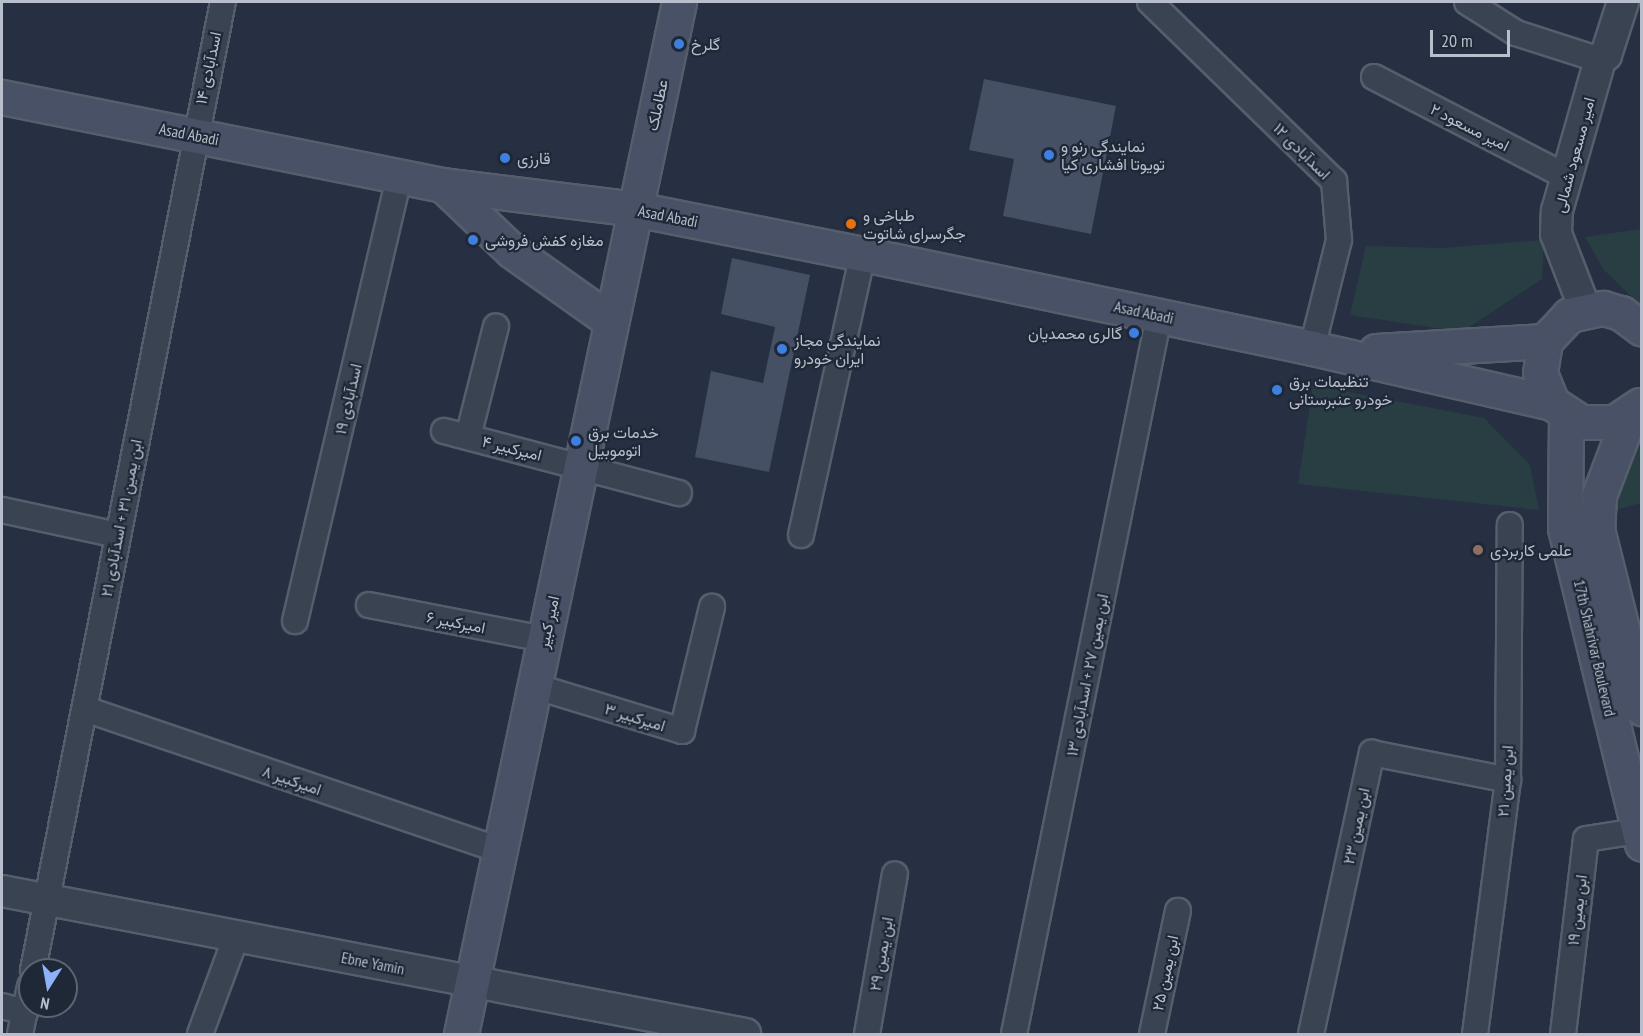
<!DOCTYPE html>
<meta charset="utf-8">
<style>
body{margin:0}
#map{position:relative;width:1643px;height:1036px;overflow:hidden;background:#263042;font-family:"PT Sans Narrow",Vazirmatn,sans-serif}
div>[style]{position:absolute}
[style*='--x']{left:calc(var(--x)*1px);top:calc(var(--y)*1px);width:calc(var(--w)*1px);rotate:calc(var(--a)*1deg)}
.green>*{inset:0;background:#283e43}
.building>*{inset:0;background:#455064}
.roads{filter:drop-shadow(2px 0 #565e6c) drop-shadow(-2px 0 #565e6c) drop-shadow(0 2px #565e6c) drop-shadow(0 -2px #565e6c)}
.minor>*{height:24px;margin:-12px;padding:0 12px;transform-origin:12px;border-radius:12px;background:#3a4352}
.tertiary>*{height:30px;margin:-15px;padding:0 15px;transform-origin:15px;border-radius:15px;background:#3a4352}
.secondary>*{height:33px;margin:-16.5px;padding:0 16.5px;transform-origin:16.5px;border-radius:16.5px;background:#485165}
.dots>*{width:16px;height:16px;translate:-50% -50%;box-sizing:border-box;border:3px solid #1f2837;border-radius:50%}
span{translate:-50% -50%;white-space:nowrap;text-align:center;line-height:1.15;-webkit-text-stroke:4.5px #1f2837;paint-order:stroke}
.poi-label{font-size:16px;color:#b8becc}
.left{translate:0 -50%;text-align:left}
.right{translate:-100% -50%;text-align:right}
.street-label{font-size:16px;color:#b8becc}
.frame{position:absolute;inset:0;border:3px solid #b8becc;pointer-events:none}
.north{position:absolute;left:18px;top:958px;width:60px;height:60px;box-sizing:border-box;background:#1f2837;border:2px solid #5c6473;border-radius:50%;rotate:191deg;font-size:16px;font-weight:700;line-height:24px;text-align:center;color:#b8becc}
.north::after{content:'';display:block;margin:auto;width:21px;height:27px;background:#8fb1f9;clip-path:polygon(50% 0,100% 100%,50% 72%,0 100%)}
.scale{position:absolute;left:1430px;top:30px;width:80px;height:27px;box-sizing:border-box;border:3px solid #b8becc;border-top:0;padding-left:8px;font-size:18px;line-height:21px;white-space:nowrap;color:#b8becc;-webkit-text-stroke:4px #1f2837;paint-order:stroke}
</style>
<div id="map">
<div class="green">
<div style="clip-path:polygon(1641px 229px,1642px 229px,1641px 306px,1604px 270px,1585px 237px)"></div>
<div style="clip-path:polygon(1544px 240px,1542px 279px,1462px 332px,1350px 315px,1366px 246px,1442px 248px)"></div>
<div style="clip-path:polygon(1313px 385px,1484px 418px,1530px 465px,1539px 510px,1298px 484px)"></div>
<div style="clip-path:polygon(1641px 413px,1641px 503px,1605px 513px)"></div>
</div>
<div class="building">
<div style="clip-path:polygon(984px 79px,1116px 106px,1091px 234px,1003px 216px,1014px 159px,969px 150px)"></div>
<div style="clip-path:polygon(732px 258px,810px 275px,769px 472px,695px 457px,711px 371px,763px 383px,775px 327px,721px 314px)"></div>
</div>
<div class="roads">
<div class="minor">
<div style="--x:1150;--y:2;--w:257;--a:44.2"></div>
<div style="--x:1334;--y:181;--w:59;--a:85.2"></div>
<div style="--x:1339;--y:240;--w:111;--a:104"></div>
<div style="--x:1467;--y:2;--w:58;--a:32.3"></div>
<div style="--x:1516;--y:33;--w:88;--a:17.8"></div>
<div style="--x:1374;--y:77;--w:217;--a:27.4"></div>
<div style="--x:444;--y:431;--w:243;--a:14.8"></div>
<div style="--x:468;--y:437;--w:114;--a:-75.8"></div>
<div style="--x:2;--y:510;--w:119;--a:12.2"></div>
<div style="--x:801;--y:535;--w:288;--a:-77.6"></div>
<div style="--x:369;--y:605;--w:178;--a:11"></div>
<div style="--x:295;--y:621;--w:457;--a:-76.8"></div>
<div style="--x:534;--y:686;--w:155;--a:16.9"></div>
<div style="--x:682;--y:731;--w:128;--a:-76.4"></div>
<div style="--x:85;--y:709;--w:437;--a:18.8"></div>
<div style="--x:33;--y:970;--w:986;--a:-78.9"></div>
<div style="--x:2;--y:1006;--w:24;--a:15"></div>
<div style="--x:20;--y:1034;--w:49;--a:-78.2"></div>
<div style="--x:200;--y:1034;--w:103;--a:-69.6"></div>
<div style="--x:867;--y:1034;--w:162;--a:-80.1"></div>
<div style="--x:1014;--y:1034;--w:732;--a:-78.58"></div>
<div style="--x:1152;--y:1034;--w:126;--a:-78.1"></div>
<div style="--x:1311;--y:1034;--w:288;--a:-77.8"></div>
<div style="--x:1372;--y:753;--w:139;--a:11.2"></div>
<div style="--x:1475;--y:1034;--w:256;--a:-82.6"></div>
<div style="--x:1508;--y:780;--w:255;--a:-89.6"></div>
<div style="--x:1563;--y:1034;--w:196;--a:-83.3"></div>
<div style="--x:1586;--y:839;--w:53;--a:-8.7"></div>
</div>
<div class="tertiary">
<div style="--x:1585;--y:309;--w:80;--a:-111.1"></div>
<div style="--x:1556;--y:234;--w:23;--a:-88"></div>
<div style="--x:1557;--y:211;--w:157;--a:-74.1"></div>
<div style="--x:1600;--y:60;--w:8;--a:-40"></div>
<div style="--x:1606;--y:55;--w:56;--a:-72.2"></div>
<div style="--x:2;--y:891;--w:757;--a:10.89"></div>
</div>
<div class="secondary">
<div style="--x:2;--y:97;--w:450;--a:11.3"></div>
<div style="--x:443;--y:185;--w:193;--a:7.1"></div>
<div style="--x:635;--y:209;--w:232;--a:11.2"></div>
<div style="--x:863;--y:254;--w:459;--a:11.8"></div>
<div style="--x:1312;--y:348;--w:246;--a:12.9"></div>
<div style="--x:443;--y:185;--w:95;--a:43.7"></div>
<div style="--x:512;--y:251;--w:121;--a:35.3"></div>
<div style="--x:1376;--y:351;--w:169;--a:-3.4"></div>
<div style="--x:1640;--y:405;--w:30;--a:146"></div>
<div style="--x:1615;--y:422;--w:34;--a:180"></div>
<div style="--x:1581;--y:422;--w:35;--a:-147"></div>
<div style="--x:1552;--y:403;--w:32;--a:-112"></div>
<div style="--x:1540;--y:373;--w:32;--a:-81"></div>
<div style="--x:1545;--y:341;--w:35;--a:-47"></div>
<div style="--x:1569;--y:315;--w:35;--a:-12"></div>
<div style="--x:1603;--y:308;--w:19;--a:16"></div>
<div style="--x:1621;--y:313;--w:26;--a:37"></div>
<div style="--x:1630;--y:414;--w:87;--a:110.9"></div>
<div style="--x:1599;--y:495;--w:34;--a:93"></div>
<div style="--x:1597;--y:529;--w:185;--a:75.9"></div>
<div style="--x:1566;--y:415;--w:113;--a:90.5"></div>
<div style="--x:1565;--y:528;--w:325;--a:76.3"></div>
<div style="--x:461;--y:1034;--w:1055;--a:-78.07"></div>
</div>
</div>
<div class="dots">
<div style="left:679px;top:44px;background:#3f7fe0"></div>
<div style="left:1049px;top:155px;background:#3f7fe0"></div>
<div style="left:505px;top:158px;background:#3f7fe0"></div>
<div style="left:851px;top:224px;background:#e8710a"></div>
<div style="left:473px;top:240px;background:#3f7fe0"></div>
<div style="left:1134px;top:333px;background:#3f7fe0"></div>
<div style="left:782px;top:349px;background:#3f7fe0"></div>
<div style="left:1277px;top:390px;background:#3f7fe0"></div>
<div style="left:576px;top:441px;background:#3f7fe0"></div>
<div style="left:1478px;top:550px;background:#8d6e63"></div>
</div>
<div class="poi-label">
<span class="left" style="left:691px;top:44px">گلرخ</span>
<span class="left" style="left:1061px;top:155px">نمایندگی رنو و<br>تویوتا افشاری کیا</span>
<span class="left" style="left:517px;top:158px">قارزی</span>
<span class="left" style="left:863px;top:224px">طباخی و<br>جگرسرای شاتوت</span>
<span class="left" style="left:485px;top:240px">مغازه کفش فروشی</span>
<span class="right" style="left:1122px;top:333px">گالری محمدیان</span>
<span class="left" style="left:794px;top:349px">نمایندگی مجاز<br>ایران خودرو</span>
<span class="left" style="left:1289px;top:390px">تنظیمات برق<br>خودرو عنبرستانی</span>
<span class="left" style="left:588px;top:441px">خدمات برق<br>اتوموبیل</span>
<span class="left" style="left:1490px;top:550px">علمی کاربردی</span>
</div>
<div class="street-label">
<span style="left:208px;top:68px;rotate:-78deg">اسدآبادی ۱۴</span>
<span style="left:657px;top:105px;rotate:-78deg">عطاملک</span>
<span style="left:1470px;top:127px;rotate:27deg">امیر مسعود ۲</span>
<span style="left:189px;top:134px;rotate:11deg">Asad Abadi</span>
<span style="left:1302px;top:151px;rotate:45deg">اسدآبادی ۱۲</span>
<span style="left:1574px;top:155px;rotate:-75deg">امیر مسعود شمالی</span>
<span style="left:668px;top:216px;rotate:11deg">Asad Abadi</span>
<span style="left:1144px;top:312px;rotate:12deg">Asad Abadi</span>
<span style="left:348px;top:399px;rotate:-77deg">اسدآبادی ۱۹</span>
<span style="left:512px;top:448px;rotate:14deg">امیرکبیر ۴</span>
<span style="left:121px;top:518px;rotate:-79deg">ابن یمین ۳۱ + اسدآبادی ۲۱</span>
<span style="left:456px;top:622px;rotate:11deg">امیرکبیر ۶</span>
<span style="left:548px;top:622px;rotate:-78deg">امیر کبیر</span>
<span style="left:1595px;top:648px;rotate:77deg">17th Shahrivar Boulevard</span>
<span style="left:1087px;top:675px;rotate:-79deg">ابن یمین ۲۷ + اسدآبادی ۱۳</span>
<span style="left:635px;top:717px;rotate:17deg">امیرکبیر ۳</span>
<span style="left:292px;top:780px;rotate:19deg">امیرکبیر ۸</span>
<span style="left:1505px;top:781px;rotate:-86deg">ابن یمین ۲۱</span>
<span style="left:1356px;top:826px;rotate:-78deg">ابن یمین ۲۳</span>
<span style="left:1577px;top:910px;rotate:-83deg">ابن یمین ۱۹</span>
<span style="left:881px;top:954px;rotate:-80deg">ابن یمین ۲۹</span>
<span style="left:373px;top:963px;rotate:11deg">Ebne Yamin</span>
<span style="left:1165px;top:973px;rotate:-78deg">ابن یمین ۲۵</span>
</div>
<div class="frame"></div>
<div class="north">N</div>
<div class="scale">20 m</div>
</div>
